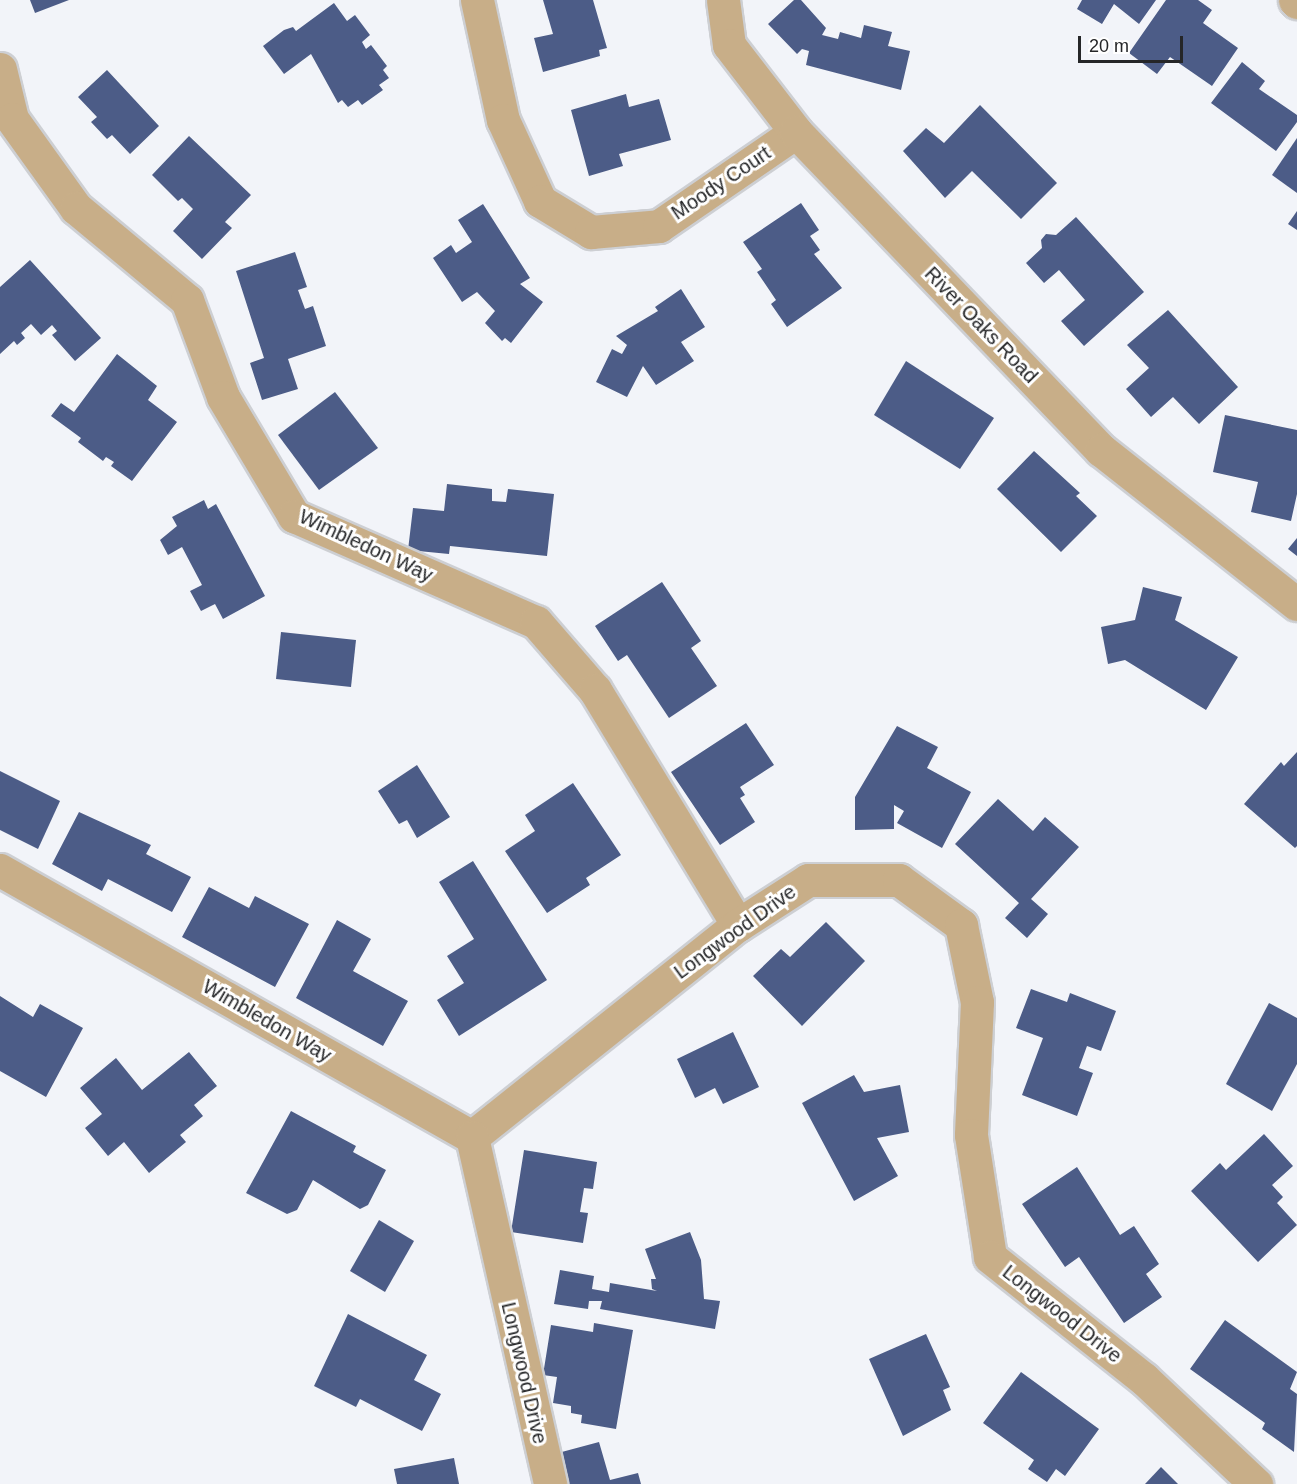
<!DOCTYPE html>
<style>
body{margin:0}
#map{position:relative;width:1297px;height:1484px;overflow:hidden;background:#f2f4f9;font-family:Arial,sans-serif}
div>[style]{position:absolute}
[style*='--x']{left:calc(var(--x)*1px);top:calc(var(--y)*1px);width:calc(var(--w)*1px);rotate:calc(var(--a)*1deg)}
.building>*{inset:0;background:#4c5c87}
.roads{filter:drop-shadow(2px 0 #cdcfd3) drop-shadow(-2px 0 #cdcfd3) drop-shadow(0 2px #cdcfd3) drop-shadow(0 -2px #cdcfd3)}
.minor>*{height:33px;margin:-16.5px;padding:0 16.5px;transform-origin:16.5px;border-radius:16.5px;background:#c8ae88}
.tertiary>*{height:33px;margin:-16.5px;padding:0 16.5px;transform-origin:16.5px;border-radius:16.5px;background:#c8ae88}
span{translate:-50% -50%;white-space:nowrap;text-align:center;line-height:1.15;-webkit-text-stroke:6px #fff;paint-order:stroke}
.street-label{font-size:20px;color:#252628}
.scale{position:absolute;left:1078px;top:36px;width:105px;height:27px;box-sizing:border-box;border:3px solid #252628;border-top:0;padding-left:8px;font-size:18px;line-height:21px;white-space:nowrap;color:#252628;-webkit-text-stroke:4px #fff;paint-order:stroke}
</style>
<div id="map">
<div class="building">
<div style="clip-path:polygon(30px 0,69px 0,35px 13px)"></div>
<div style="clip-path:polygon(543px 0,593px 0,607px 48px,599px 50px,600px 56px,543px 72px,534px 38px,553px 34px)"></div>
<div style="clip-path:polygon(794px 0,801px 0,826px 28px,822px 35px,838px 39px,840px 32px,861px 38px,864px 25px,892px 32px,888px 46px,910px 51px,901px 90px,806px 65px,809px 51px,802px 49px,797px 54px,768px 24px)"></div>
<div style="clip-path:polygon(1082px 0,1156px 0,1139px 24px,1114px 4px,1102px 24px,1077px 9px)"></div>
<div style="clip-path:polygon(1166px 0,1198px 0,1212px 10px,1203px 23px,1238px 48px,1212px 86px,1170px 57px,1157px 74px,1129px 53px)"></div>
<div style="clip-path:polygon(334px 3px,347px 21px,355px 15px,370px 35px,362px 42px,366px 49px,371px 45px,387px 66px,383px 70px,389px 78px,379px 85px,383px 90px,362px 105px,358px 100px,348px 107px,342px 100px,338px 103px,311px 54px,284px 74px,263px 46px,284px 30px,293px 27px,296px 31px)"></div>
<div style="clip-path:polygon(1242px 62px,1265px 81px,1259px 89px,1297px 115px,1297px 122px,1276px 151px,1211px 103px)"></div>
<div style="clip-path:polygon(107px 70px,159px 126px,130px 154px,112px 135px,107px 139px,91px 122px,97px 117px,78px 97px)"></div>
<div style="clip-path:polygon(626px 94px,629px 107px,659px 99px,671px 140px,619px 154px,623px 166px,589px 176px,571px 110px)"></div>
<div style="clip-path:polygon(980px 105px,1057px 183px,1021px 219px,972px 171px,945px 198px,903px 151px,926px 128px,944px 143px)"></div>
<div style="clip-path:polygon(189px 136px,251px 195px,225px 222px,232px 228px,202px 259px,173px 231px,193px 209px,182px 198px,178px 201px,152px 175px)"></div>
<div style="clip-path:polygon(1297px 138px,1297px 193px,1272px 175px)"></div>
<div style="clip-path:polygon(801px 203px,819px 230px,810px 236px,820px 250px,814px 254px,842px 288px,787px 327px,771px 304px,776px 300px,757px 272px,762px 269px,743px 242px)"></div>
<div style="clip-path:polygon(483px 204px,530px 278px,520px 284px,543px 302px,511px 343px,505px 338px,502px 341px,485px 323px,495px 311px,477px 292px,462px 302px,433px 258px,451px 245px,456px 253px,472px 242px,458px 220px)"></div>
<div style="clip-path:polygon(1297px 211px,1297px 230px,1288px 224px)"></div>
<div style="clip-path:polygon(1076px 217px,1144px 292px,1084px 346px,1061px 321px,1085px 300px,1059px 270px,1044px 283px,1026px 263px,1042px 248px,1041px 240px,1046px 234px,1056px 235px)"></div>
<div style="clip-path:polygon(295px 252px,307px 287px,298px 290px,305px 309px,313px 306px,326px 346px,288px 359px,298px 389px,262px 400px,250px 363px,264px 358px,236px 271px)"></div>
<div style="clip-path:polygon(30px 260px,101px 338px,75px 361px,52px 335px,57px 331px,52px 325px,41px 335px,31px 324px,21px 333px,25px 338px,17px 345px,14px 341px,0 354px,0 287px)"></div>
<div style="clip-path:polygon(681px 289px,705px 327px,681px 342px,694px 361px,656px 385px,643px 366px,627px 397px,596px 382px,612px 349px,622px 354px,627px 345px,616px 336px,658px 311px,655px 307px)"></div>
<div style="clip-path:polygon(1168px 310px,1238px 387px,1199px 424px,1173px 397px,1151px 417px,1126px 389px,1149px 368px,1127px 345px)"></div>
<div style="clip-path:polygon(117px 354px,157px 386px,148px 400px,177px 422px,132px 481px,111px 466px,114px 462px,106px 457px,103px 461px,78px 442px,81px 438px,51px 416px,61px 403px,74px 412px)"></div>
<div style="clip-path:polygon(906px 361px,994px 418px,960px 469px,874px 415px)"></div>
<div style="clip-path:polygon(335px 392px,378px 448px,319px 490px,278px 435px)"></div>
<div style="clip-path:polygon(1225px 415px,1297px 430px,1297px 494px,1291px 521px,1251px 512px,1258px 482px,1213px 472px)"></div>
<div style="clip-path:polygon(1034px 451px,1080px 493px,1076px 496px,1097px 516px,1061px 552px,997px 489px)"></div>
<div style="clip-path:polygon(447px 484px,492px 489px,492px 501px,506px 502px,508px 489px,554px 494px,547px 556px,450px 546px,449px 554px,408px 550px,413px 508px,444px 511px)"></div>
<div style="clip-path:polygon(204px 500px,208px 509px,216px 504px,265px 596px,223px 619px,215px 604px,201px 611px,190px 591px,202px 585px,182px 547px,168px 555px,160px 540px,177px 526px,172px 517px)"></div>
<div style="clip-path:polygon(1297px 538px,1297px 556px,1288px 549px)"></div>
<div style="clip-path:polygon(662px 582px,701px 641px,691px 648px,717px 686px,669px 718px,627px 655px,618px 661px,595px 626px)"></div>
<div style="clip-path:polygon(1143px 587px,1182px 597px,1175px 620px,1238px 657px,1206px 710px,1125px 660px,1108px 664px,1101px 627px,1135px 620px)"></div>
<div style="clip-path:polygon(281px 632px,356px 640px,351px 687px,276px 679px)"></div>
<div style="clip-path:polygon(746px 723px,774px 765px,740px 787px,745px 795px,740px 798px,755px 822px,720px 845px,671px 772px)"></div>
<div style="clip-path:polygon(897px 726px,938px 747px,927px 768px,971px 792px,942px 848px,897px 823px,904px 811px,894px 805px,894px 829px,855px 830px,855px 797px)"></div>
<div style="clip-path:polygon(1297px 752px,1297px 846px,1295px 848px,1244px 804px,1281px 762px,1284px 766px)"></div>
<div style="clip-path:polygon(417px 765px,450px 817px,417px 838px,407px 820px,399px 824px,378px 791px)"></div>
<div style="clip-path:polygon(0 771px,60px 801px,38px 849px,0 830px)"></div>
<div style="clip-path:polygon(573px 783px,621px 855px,586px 878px,590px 885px,547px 913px,505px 851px,535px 831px,525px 815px)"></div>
<div style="clip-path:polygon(998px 799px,1033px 831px,1045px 817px,1079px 847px,1031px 899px,1048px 914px,1027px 938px,1005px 918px,1019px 903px,955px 844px)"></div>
<div style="clip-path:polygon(79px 812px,151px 845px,146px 854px,191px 877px,172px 912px,108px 879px,102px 891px,52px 864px)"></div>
<div style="clip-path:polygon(473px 861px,547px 980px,459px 1036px,437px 1000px,464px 983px,447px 956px,474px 939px,439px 882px)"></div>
<div style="clip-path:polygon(209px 887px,249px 908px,255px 896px,309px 924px,275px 987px,182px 937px)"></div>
<div style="clip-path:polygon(337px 920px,371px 939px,353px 971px,408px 1001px,383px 1046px,296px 998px)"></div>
<div style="clip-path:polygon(826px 922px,865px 961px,802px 1026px,753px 976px,781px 949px,790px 957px)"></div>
<div style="clip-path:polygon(1031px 989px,1067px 1002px,1070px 993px,1116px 1011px,1101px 1051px,1087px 1046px,1079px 1068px,1093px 1073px,1077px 1116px,1022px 1095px,1043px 1038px,1016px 1028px)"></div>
<div style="clip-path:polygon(0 996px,33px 1017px,40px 1004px,83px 1028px,46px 1097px,0 1071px)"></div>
<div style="clip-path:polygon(1269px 1003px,1297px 1018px,1297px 1064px,1272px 1111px,1226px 1084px)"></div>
<div style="clip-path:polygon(733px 1032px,759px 1087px,723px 1104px,715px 1088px,695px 1098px,677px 1059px)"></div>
<div style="clip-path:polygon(189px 1052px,217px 1086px,194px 1105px,203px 1116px,180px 1135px,186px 1142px,149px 1173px,124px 1142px,108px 1156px,85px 1128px,102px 1114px,80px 1088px,116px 1058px,142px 1090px)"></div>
<div style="clip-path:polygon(854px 1075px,864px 1092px,900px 1085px,909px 1132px,877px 1138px,898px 1176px,854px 1201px,802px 1103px)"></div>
<div style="clip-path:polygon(291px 1111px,356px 1146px,353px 1152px,386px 1170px,368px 1205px,360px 1209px,313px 1180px,297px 1210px,287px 1214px,246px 1193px)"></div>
<div style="clip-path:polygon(1264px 1134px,1293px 1166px,1272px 1185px,1283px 1197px,1277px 1203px,1297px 1225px,1258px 1262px,1191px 1191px,1220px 1163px,1226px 1170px)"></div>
<div style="clip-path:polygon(524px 1150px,597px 1162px,593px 1189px,584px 1188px,580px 1212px,588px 1213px,583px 1243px,511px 1232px)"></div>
<div style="clip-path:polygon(1077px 1167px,1120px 1235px,1134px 1226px,1159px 1264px,1146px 1274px,1162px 1297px,1124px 1323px,1079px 1257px,1065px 1267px,1022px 1204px)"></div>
<div style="clip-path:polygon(379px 1220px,414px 1241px,385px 1292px,350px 1271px)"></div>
<div style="clip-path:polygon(690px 1232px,701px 1260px,704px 1299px,720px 1301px,715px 1329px,600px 1309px,602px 1301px,589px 1301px,588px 1309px,554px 1304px,560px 1270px,594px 1276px,592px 1289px,609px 1292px,610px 1283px,657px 1291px,652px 1289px,651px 1279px,656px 1279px,645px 1249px)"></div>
<div style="clip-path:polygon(348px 1314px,427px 1355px,414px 1380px,441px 1394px,422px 1431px,360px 1399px,356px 1407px,314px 1386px)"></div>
<div style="clip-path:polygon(1225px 1320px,1297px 1372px,1290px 1389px,1297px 1394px,1294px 1452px,1262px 1429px,1265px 1423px,1190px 1369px)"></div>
<div style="clip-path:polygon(594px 1323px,633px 1330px,616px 1429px,581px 1423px,582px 1415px,571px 1413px,571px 1406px,553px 1403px,557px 1377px,543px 1375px,551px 1325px,593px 1332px)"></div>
<div style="clip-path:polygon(926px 1334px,950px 1387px,943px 1390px,951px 1410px,903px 1436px,869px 1359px)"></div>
<div style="clip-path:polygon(1021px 1372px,1099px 1429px,1065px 1476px,1056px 1469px,1047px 1482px,1028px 1469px,1034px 1460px,983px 1423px)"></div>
<div style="clip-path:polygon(599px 1442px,610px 1480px,638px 1473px,641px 1484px,566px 1484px,558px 1453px)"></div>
<div style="clip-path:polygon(454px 1458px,459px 1484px,397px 1484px,394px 1469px)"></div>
<div style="clip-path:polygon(1161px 1467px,1178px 1484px,1145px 1484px)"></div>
</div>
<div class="roads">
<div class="minor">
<div style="--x:477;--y:0;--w:123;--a:77.8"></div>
<div style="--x:503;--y:120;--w:89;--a:65.4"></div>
<div style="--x:540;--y:201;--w:60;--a:31.3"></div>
<div style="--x:591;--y:232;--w:68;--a:-5"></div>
<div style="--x:659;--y:226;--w:166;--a:-34.5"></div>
<div style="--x:723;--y:0;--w:45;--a:82.4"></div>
<div style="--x:729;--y:45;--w:110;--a:52.4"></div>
<div style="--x:796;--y:132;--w:441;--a:46.2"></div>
<div style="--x:1101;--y:450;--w:249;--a:38.2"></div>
<div style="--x:0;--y:69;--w:51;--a:76.5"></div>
<div style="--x:12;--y:119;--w:110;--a:54.3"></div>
<div style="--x:76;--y:208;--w:144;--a:39.7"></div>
<div style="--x:187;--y:300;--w:103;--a:69.6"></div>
<div style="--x:223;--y:397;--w:139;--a:59.2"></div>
<div style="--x:294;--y:516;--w:264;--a:23.7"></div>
<div style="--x:536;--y:622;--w:90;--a:49.1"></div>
<div style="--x:595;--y:690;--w:275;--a:58.7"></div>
<div style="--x:0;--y:870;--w:542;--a:29.5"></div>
<div style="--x:472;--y:1137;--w:340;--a:-38.6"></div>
<div style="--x:738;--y:925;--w:83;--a:-32.7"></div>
<div style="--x:808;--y:880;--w:91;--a:0"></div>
<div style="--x:899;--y:880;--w:77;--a:36"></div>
<div style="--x:961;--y:925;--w:79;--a:78.3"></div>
<div style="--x:977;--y:1002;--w:133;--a:92.6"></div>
<div style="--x:971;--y:1135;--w:123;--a:81.1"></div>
<div style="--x:990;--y:1257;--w:196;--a:38.4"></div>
<div style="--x:1144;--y:1379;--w:154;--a:43.2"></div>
<div style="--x:472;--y:1137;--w:356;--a:77.3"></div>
</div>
<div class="tertiary">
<div style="--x:1295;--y:0;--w:3;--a:45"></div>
</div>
</div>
<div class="street-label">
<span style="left:721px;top:183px;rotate:-34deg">Moody Court</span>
<span style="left:981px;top:325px;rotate:46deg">River Oaks Road</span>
<span style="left:366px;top:546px;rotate:25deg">Wimbledon Way</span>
<span style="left:735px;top:932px;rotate:-36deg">Longwood Drive</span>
<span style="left:267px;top:1021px;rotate:30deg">Wimbledon Way</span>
<span style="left:1062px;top:1314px;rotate:38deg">Longwood Drive</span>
<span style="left:524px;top:1373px;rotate:77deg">Longwood Drive</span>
</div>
<div class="scale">20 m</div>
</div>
